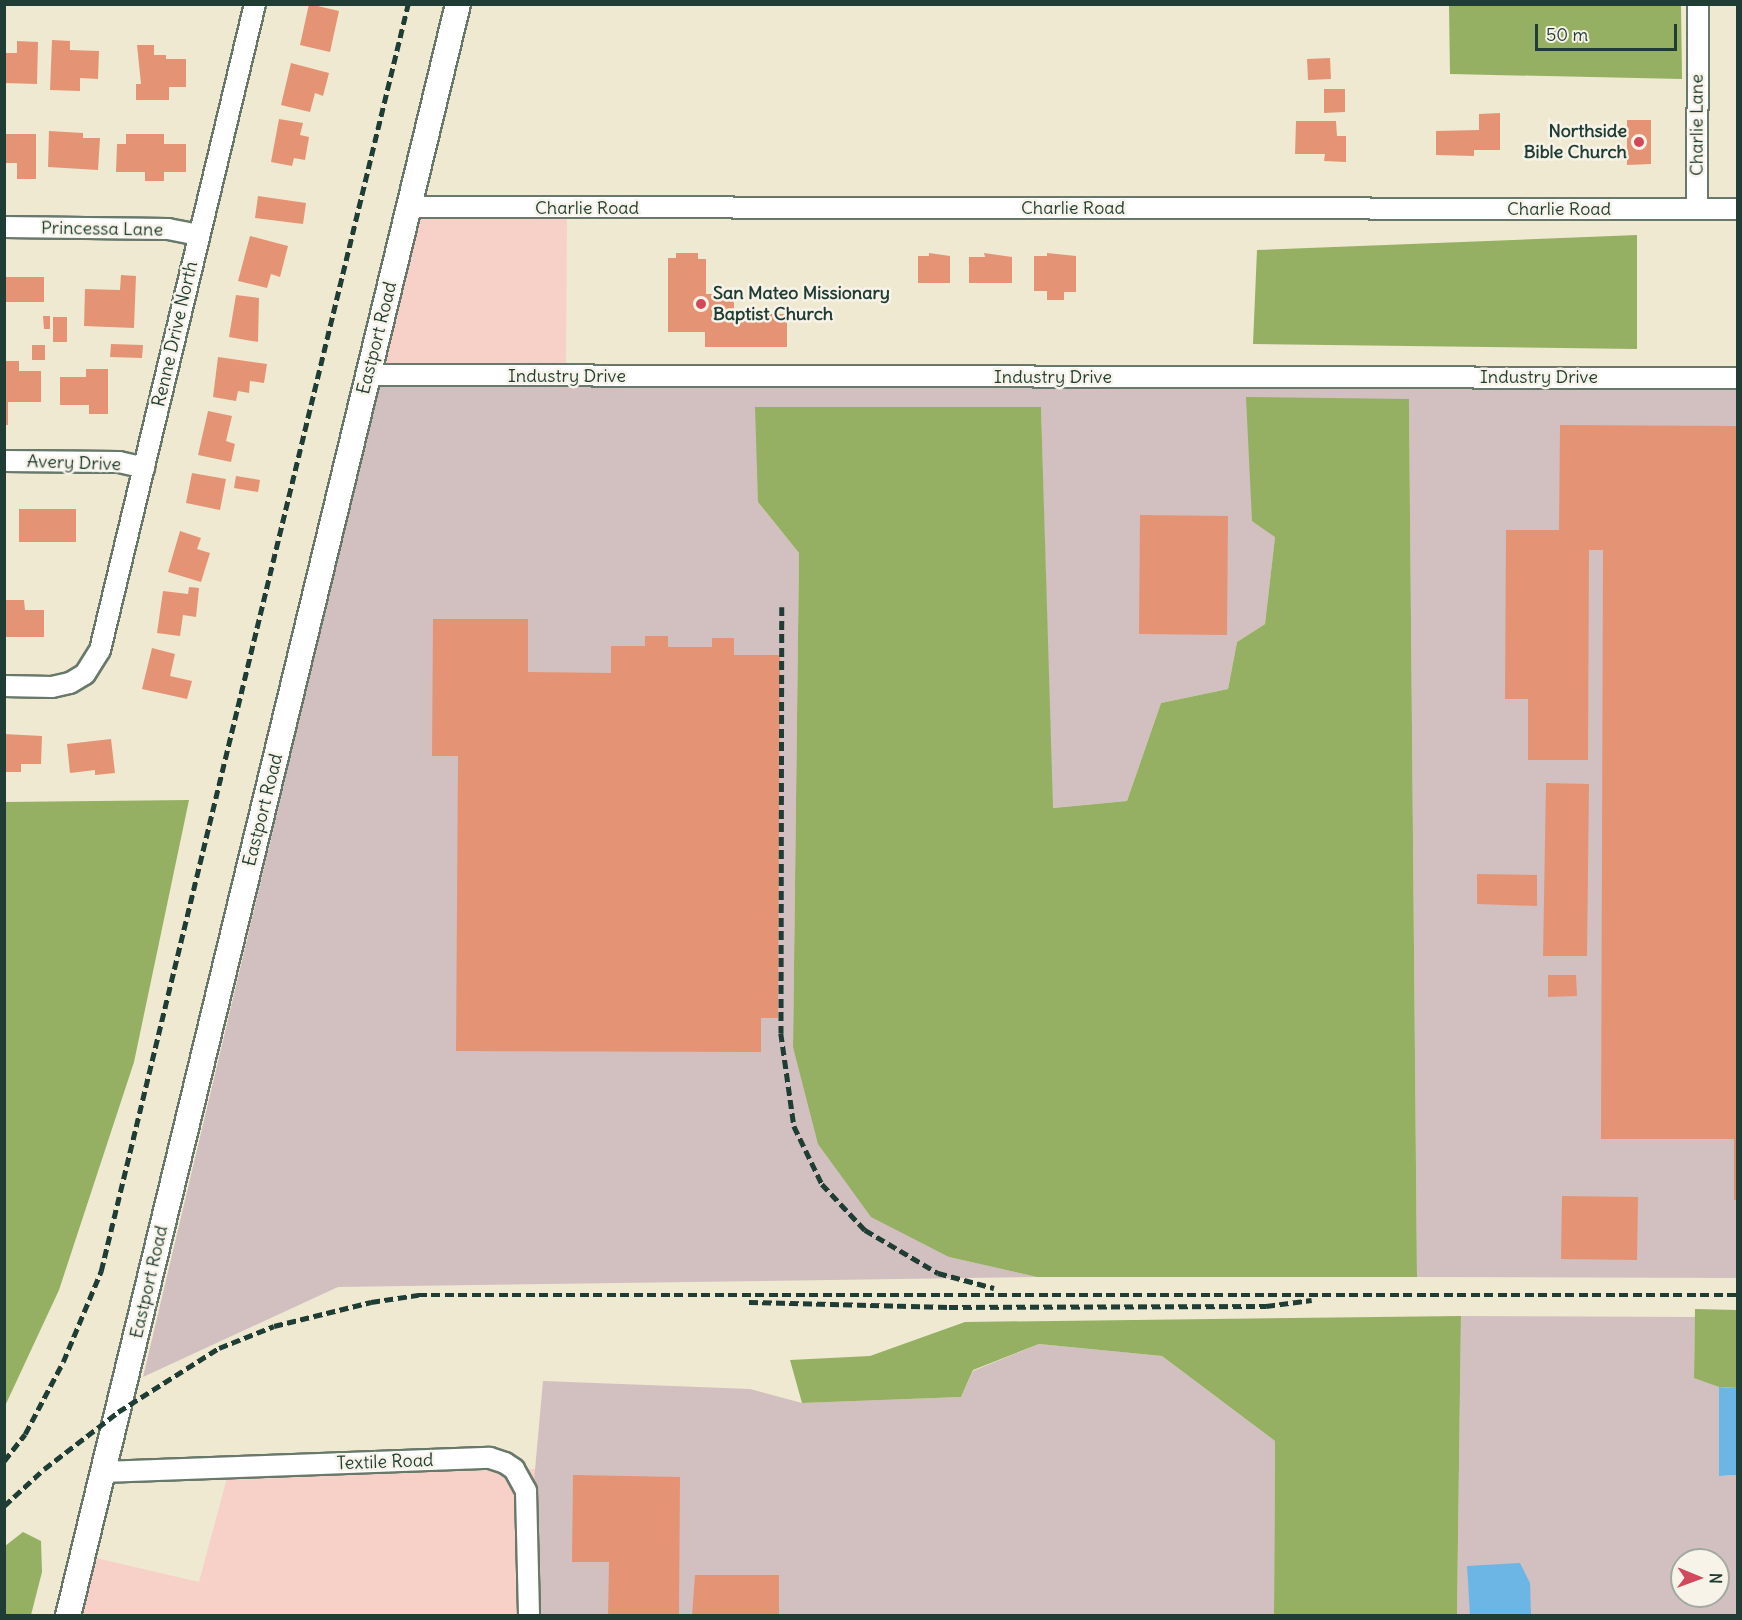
<!DOCTYPE html>
<style>
body{margin:0}
#map{position:relative;width:1742px;height:1620px;overflow:hidden;background:#efe9d1;font-family:Delius,sans-serif}
div>[style]{position:absolute}
[style*='--x']{left:calc(var(--x)*1px);top:calc(var(--y)*1px);width:calc(var(--w)*1px);rotate:calc(var(--a)*1deg)}
.built>*{inset:0;background:#f7d1c8}
.industrial>*{inset:0;background:#d2bfc0}
.forest>*{inset:0;background:#95b062}
.water>*{inset:0;background:#6bb6e4}
.building>*{inset:0;background:#e49474}
.roads{filter:drop-shadow(2px 0 #68796b) drop-shadow(-2px 0 #68796b) drop-shadow(0 2px #68796b) drop-shadow(0 -2px #68796b)}
.minor>*{height:20px;margin:-10px;padding:0 10px;transform-origin:10px;border-radius:10px;background:#fff}
.tertiary>*{height:24px;margin:-12px;padding:0 12px;transform-origin:12px;border-radius:12px;background:#fff}
.rail>*{height:4.5px;margin-top:-2.25px;transform-origin:0;background:repeating-linear-gradient(90deg,#1f3d34 0 9px,transparent 0 13.5px)}
.dots>*{width:16px;height:16px;translate:-50% -50%;box-sizing:border-box;border:3px solid #f7f3e8;border-radius:50%}
span{translate:-50% -50%;white-space:nowrap;text-align:center;line-height:1.15;-webkit-text-stroke:5px #f7f3e8;paint-order:stroke}
.street-label{font-size:18px;color:#1f3d34}
.poi-label{font-size:18px;color:#1f3d34;font-weight:700}
.right{translate:-100% -50%;text-align:right}
.left{translate:0 -50%;text-align:left}
.frame{position:absolute;inset:0;border:6px solid #1f3d34;pointer-events:none}
.north{position:absolute;left:1670px;top:1548px;width:60px;height:60px;box-sizing:border-box;background:#f7f3e8;border:2px solid #a1aaa0;border-radius:50%;rotate:91deg;font-size:16px;font-weight:700;line-height:24px;text-align:center;color:#1f3d34}
.north::after{content:'';display:block;margin:auto;width:21px;height:27px;background:#d1495b;clip-path:polygon(50% 0,100% 100%,50% 72%,0 100%)}
.scale{position:absolute;left:1535px;top:24px;width:142px;height:27px;box-sizing:border-box;border:3px solid #1f3d34;border-top:0;padding-left:8px;font-size:18px;line-height:21px;white-space:nowrap;color:#1f3d34;-webkit-text-stroke:4px #f7f3e8;paint-order:stroke}
</style>
<div id="map">
<div class="built">
<div style="clip-path:polygon(567px 214px,566px 368px,383px 367px,417px 215px)"></div>
<div style="clip-path:polygon(535px 1469px,538px 1615px,81px 1616px,96px 1558px,199px 1582px,227px 1478px)"></div>
</div>
<div class="industrial">
<div style="clip-path:polygon(383px 367px,1737px 368px,1737px 1278px,1417px 1277px,1409px 399px,1275px 537px,1265px 624px,1237px 642px,1228px 689px,1161px 703px,1127px 801px,1052px 808px,1041px 407px,758px 502px,799px 553px,793px 1047px,949px 1257px,1037px 1277px,338px 1287px,143px 1377px)"></div>
<div style="clip-path:polygon(evenodd,1461px 1316px,1695px 1317px,1694px 1377px,1719px 1387px,1719px 1476px,1737px 1475px,1737px 1615px,1457px 1616px,1461px 1316px,1682px 1560px,1718px 1560px,1718px 1596px,1682px 1596px,1682px 1560px)"></div>
<div style="clip-path:polygon(1039px 1344px,1162px 1356px,1275px 1441px,1274px 1615px,538px 1616px,534px 1481px,543px 1381px,750px 1389px,802px 1403px,961px 1397px,973px 1371px)"></div>
</div>
<div class="forest">
<div style="clip-path:polygon(1449px 5px,1681px 5px,1682px 79px,1450px 74px)"></div>
<div style="clip-path:polygon(1637px 235px,1637px 349px,1253px 344px,1257px 250px)"></div>
<div style="clip-path:polygon(1246px 397px,1409px 399px,1417px 1277px,1037px 1277px,949px 1257px,871px 1217px,818px 1144px,793px 1047px,799px 553px,758px 502px,755px 407px,1041px 407px,1053px 808px,1127px 801px,1161px 703px,1228px 689px,1237px 642px,1265px 624px,1275px 537px,1252px 521px)"></div>
<div style="clip-path:polygon(189px 800px,134px 1062px,59px 1290px,5px 1406px,5px 802px)"></div>
<div style="clip-path:polygon(1695px 1309px,1737px 1310px,1737px 1388px,1719px 1387px,1694px 1378px)"></div>
<div style="clip-path:polygon(1461px 1316px,1457px 1615px,1274px 1615px,1275px 1441px,1162px 1356px,1039px 1344px,973px 1370px,961px 1397px,802px 1403px,790px 1360px,870px 1356px,965px 1322px)"></div>
<div style="clip-path:polygon(23px 1532px,41px 1541px,42px 1572px,31px 1615px,5px 1615px,5px 1546px)"></div>
</div>
<div class="water">
<div style="clip-path:polygon(1719px 1387px,1737px 1388px,1737px 1475px,1719px 1476px)"></div>
<div style="clip-path:polygon(1520px 1563px,1530px 1583px,1531px 1615px,1470px 1615px,1467px 1566px)"></div>
</div>
<div class="building">
<div style="clip-path:polygon(309px 4px,339px 11px,330px 52px,300px 45px)"></div>
<div style="clip-path:polygon(52px 40px,70px 41px,70px 50px,99px 51px,98px 79px,80px 78px,80px 91px,50px 90px)"></div>
<div style="clip-path:polygon(17px 41px,38px 42px,37px 84px,4px 83px,4px 53px,17px 53px)"></div>
<div style="clip-path:polygon(137px 45px,154px 45px,154px 55px,166px 55px,166px 59px,186px 59px,186px 87px,169px 87px,169px 100px,136px 100px,136px 84px,141px 84px)"></div>
<div style="clip-path:polygon(1330px 58px,1331px 79px,1308px 80px,1307px 59px)"></div>
<div style="clip-path:polygon(291px 63px,329px 73px,323px 96px,315px 93px,310px 112px,281px 105px)"></div>
<div style="clip-path:polygon(1324px 89px,1345px 89px,1345px 112px,1324px 113px)"></div>
<div style="clip-path:polygon(1500px 113px,1500px 150px,1474px 150px,1474px 156px,1436px 155px,1436px 131px,1479px 130px,1479px 114px)"></div>
<div style="clip-path:polygon(279px 119px,303px 123px,300px 135px,309px 137px,305px 160px,294px 158px,292px 166px,271px 162px)"></div>
<div style="clip-path:polygon(1627px 120px,1651px 120px,1651px 164px,1627px 165px)"></div>
<div style="clip-path:polygon(1296px 121px,1336px 121px,1337px 136px,1346px 136px,1346px 162px,1324px 161px,1325px 154px,1295px 154px)"></div>
<div style="clip-path:polygon(49px 131px,83px 133px,83px 138px,100px 138px,98px 170px,48px 167px)"></div>
<div style="clip-path:polygon(4px 134px,36px 134px,36px 179px,17px 179px,17px 163px,4px 163px)"></div>
<div style="clip-path:polygon(126px 134px,164px 134px,164px 144px,186px 144px,186px 172px,164px 172px,164px 181px,145px 181px,145px 172px,116px 172px,117px 144px,126px 144px)"></div>
<div style="clip-path:polygon(258px 196px,306px 203px,303px 224px,255px 218px)"></div>
<div style="clip-path:polygon(250px 236px,288px 246px,280px 277px,271px 274px,267px 288px,238px 281px)"></div>
<div style="clip-path:polygon(676px 253px,698px 253px,698px 259px,706px 259px,706px 294px,734px 294px,734px 314px,787px 314px,787px 347px,705px 347px,705px 332px,668px 332px,668px 258px,676px 258px)"></div>
<div style="clip-path:polygon(929px 253px,950px 256px,950px 283px,918px 283px,918px 256px,929px 256px)"></div>
<div style="clip-path:polygon(984px 253px,1012px 257px,1012px 283px,969px 283px,969px 257px,985px 257px)"></div>
<div style="clip-path:polygon(1047px 253px,1076px 256px,1076px 292px,1064px 292px,1064px 300px,1047px 300px,1047px 291px,1034px 291px,1034px 256px,1047px 256px)"></div>
<div style="clip-path:polygon(121px 275px,136px 276px,134px 328px,84px 326px,85px 289px,120px 290px)"></div>
<div style="clip-path:polygon(4px 277px,44px 277px,44px 302px,4px 302px)"></div>
<div style="clip-path:polygon(236px 295px,259px 298px,258px 342px,229px 337px)"></div>
<div style="clip-path:polygon(43px 316px,50px 316px,50px 329px,44px 329px)"></div>
<div style="clip-path:polygon(53px 317px,67px 317px,67px 342px,53px 342px)"></div>
<div style="clip-path:polygon(111px 344px,143px 345px,142px 358px,110px 357px)"></div>
<div style="clip-path:polygon(32px 345px,45px 345px,45px 360px,32px 360px)"></div>
<div style="clip-path:polygon(218px 357px,267px 364px,264px 383px,250px 381px,249px 393px,238px 391px,236px 401px,213px 397px)"></div>
<div style="clip-path:polygon(4px 361px,19px 361px,19px 371px,41px 371px,41px 402px,8px 402px,8px 425px,4px 425px)"></div>
<div style="clip-path:polygon(86px 369px,108px 369px,108px 414px,89px 414px,89px 405px,60px 405px,60px 377px,86px 377px)"></div>
<div style="clip-path:polygon(208px 411px,232px 416px,226px 441px,235px 444px,231px 462px,198px 455px)"></div>
<div style="clip-path:polygon(1560px 425px,1738px 426px,1738px 1200px,1734px 1200px,1734px 1139px,1601px 1139px,1603px 550px,1589px 550px,1588px 760px,1528px 760px,1528px 699px,1505px 699px,1506px 530px,1559px 530px)"></div>
<div style="clip-path:polygon(192px 473px,226px 479px,220px 510px,186px 503px)"></div>
<div style="clip-path:polygon(236px 476px,260px 480px,258px 492px,234px 488px)"></div>
<div style="clip-path:polygon(19px 509px,76px 509px,76px 542px,19px 542px)"></div>
<div style="clip-path:polygon(1140px 515px,1228px 516px,1227px 635px,1139px 634px)"></div>
<div style="clip-path:polygon(180px 531px,201px 538px,197px 549px,210px 553px,201px 582px,168px 572px)"></div>
<div style="clip-path:polygon(189px 587px,199px 588px,196px 617px,183px 615px,180px 636px,157px 633px,163px 591px,188px 594px)"></div>
<div style="clip-path:polygon(4px 600px,24px 600px,25px 610px,44px 610px,44px 637px,4px 637px)"></div>
<div style="clip-path:polygon(433px 619px,528px 619px,528px 672px,611px 673px,611px 646px,645px 646px,645px 636px,668px 636px,668px 647px,712px 647px,712px 638px,734px 638px,734px 655px,780px 655px,778px 1018px,761px 1018px,761px 1052px,456px 1051px,458px 756px,432px 756px)"></div>
<div style="clip-path:polygon(152px 648px,175px 654px,170px 676px,192px 681px,187px 699px,142px 689px)"></div>
<div style="clip-path:polygon(4px 734px,42px 736px,41px 764px,21px 764px,21px 772px,4px 772px)"></div>
<div style="clip-path:polygon(111px 739px,115px 773px,95px 775px,95px 770px,70px 773px,67px 744px)"></div>
<div style="clip-path:polygon(1546px 783px,1589px 784px,1587px 956px,1543px 956px)"></div>
<div style="clip-path:polygon(1477px 874px,1537px 875px,1537px 906px,1477px 904px)"></div>
<div style="clip-path:polygon(1548px 975px,1576px 975px,1577px 996px,1548px 997px)"></div>
<div style="clip-path:polygon(1562px 1196px,1638px 1197px,1637px 1260px,1561px 1259px)"></div>
<div style="clip-path:polygon(573px 1475px,680px 1477px,679px 1616px,608px 1616px,609px 1562px,572px 1562px)"></div>
<div style="clip-path:polygon(695px 1575px,779px 1575px,779px 1616px,692px 1616px)"></div>
</div>
<div class="roads">
<div class="minor">
<div style="--x:409;--y:207;--w:1329;--a:0.09"></div>
<div style="--x:1697;--y:209;--w:205;--a:-89.7"></div>
<div style="--x:4;--y:227;--w:164;--a:0.7"></div>
<div style="--x:168;--y:229;--w:32;--a:11"></div>
<div style="--x:368;--y:375;--w:1370;--a:0.13"></div>
<div style="--x:4;--y:461;--w:115;--a:0.5"></div>
<div style="--x:119;--y:462;--w:26;--a:13"></div>
<div style="--x:4;--y:686;--w:48;--a:1.2"></div>
<div style="--x:52;--y:687;--w:18;--a:-13"></div>
<div style="--x:70;--y:683;--w:17;--a:-31"></div>
<div style="--x:85;--y:674;--w:28;--a:-58"></div>
<div style="--x:100;--y:650;--w:664;--a:-76.51"></div>
<div style="--x:103;--y:1472;--w:387;--a:-2.1"></div>
<div style="--x:490;--y:1458;--w:16;--a:18"></div>
<div style="--x:505;--y:1463;--w:11;--a:34"></div>
<div style="--x:514;--y:1469;--w:25;--a:61"></div>
<div style="--x:526;--y:1491;--w:125;--a:88.6"></div>
</div>
<div class="tertiary">
<div style="--x:68;--y:1616;--w:1659;--a:-76.4"></div>
</div>
</div>
<div class="rail">
<div style="--x:782;--y:607;--w:426;--a:90.1"></div>
<div style="--x:781;--y:1033;--w:94;--a:82"></div>
<div style="--x:794;--y:1126;--w:64;--a:64.2"></div>
<div style="--x:822;--y:1184;--w:63;--a:46.9"></div>
<div style="--x:865;--y:1230;--w:85;--a:30.5"></div>
<div style="--x:938;--y:1273;--w:58;--a:15"></div>
<div style="--x:749;--y:1302;--w:200;--a:1.4"></div>
<div style="--x:949;--y:1307;--w:317;--a:-0.2"></div>
<div style="--x:1266;--y:1306;--w:46;--a:-7.4"></div>
<div style="--x:4;--y:1461;--w:34;--a:-52"></div>
<div style="--x:25;--y:1434;--w:81;--a:-62.2"></div>
<div style="--x:63;--y:1362;--w:99;--a:-67.3"></div>
<div style="--x:101;--y:1271;--w:1304;--a:-76.38"></div>
<div style="--x:4;--y:1506;--w:54;--a:-42.8"></div>
<div style="--x:44;--y:1469;--w:93;--a:-37.6"></div>
<div style="--x:118;--y:1412;--w:120;--a:-32.4"></div>
<div style="--x:219;--y:1348;--w:59;--a:-21.8"></div>
<div style="--x:274;--y:1326;--w:100;--a:-13.9"></div>
<div style="--x:371;--y:1302;--w:48;--a:-8.5"></div>
<div style="--x:418;--y:1295;--w:1320;--a:0"></div>
</div>
<div class="dots">
<div style="left:1639px;top:142px;background:#d1495b"></div>
<div style="left:701px;top:304px;background:#d1495b"></div>
</div>
<div class="street-label">
<span style="left:1697px;top:125px;rotate:-90deg">Charlie Lane</span>
<span style="left:587px;top:208px">Charlie Road</span>
<span style="left:1073px;top:208px">Charlie Road</span>
<span style="left:1559px;top:209px">Charlie Road</span>
<span style="left:102px;top:229px;rotate:1deg">Princessa Lane</span>
<span style="left:175px;top:334px;rotate:-77deg">Renne Drive North</span>
<span style="left:377px;top:338px;rotate:-76deg">Eastport Road</span>
<span style="left:567px;top:376px">Industry Drive</span>
<span style="left:1053px;top:377px">Industry Drive</span>
<span style="left:1539px;top:377px">Industry Drive</span>
<span style="left:74px;top:463px;rotate:2deg">Avery Drive</span>
<span style="left:263px;top:810px;rotate:-76deg">Eastport Road</span>
<span style="left:149px;top:1282px;rotate:-77deg">Eastport Road</span>
<span style="left:385px;top:1462px;rotate:-2deg">Textile Road</span>
</div>
<div class="poi-label">
<span class="right" style="left:1627px;top:142px">Northside<br>Bible Church</span>
<span class="left" style="left:713px;top:304px">San Mateo Missionary<br>Baptist Church</span>
</div>
<div class="frame"></div>
<div class="north">N</div>
<div class="scale">50 m</div>
</div>
